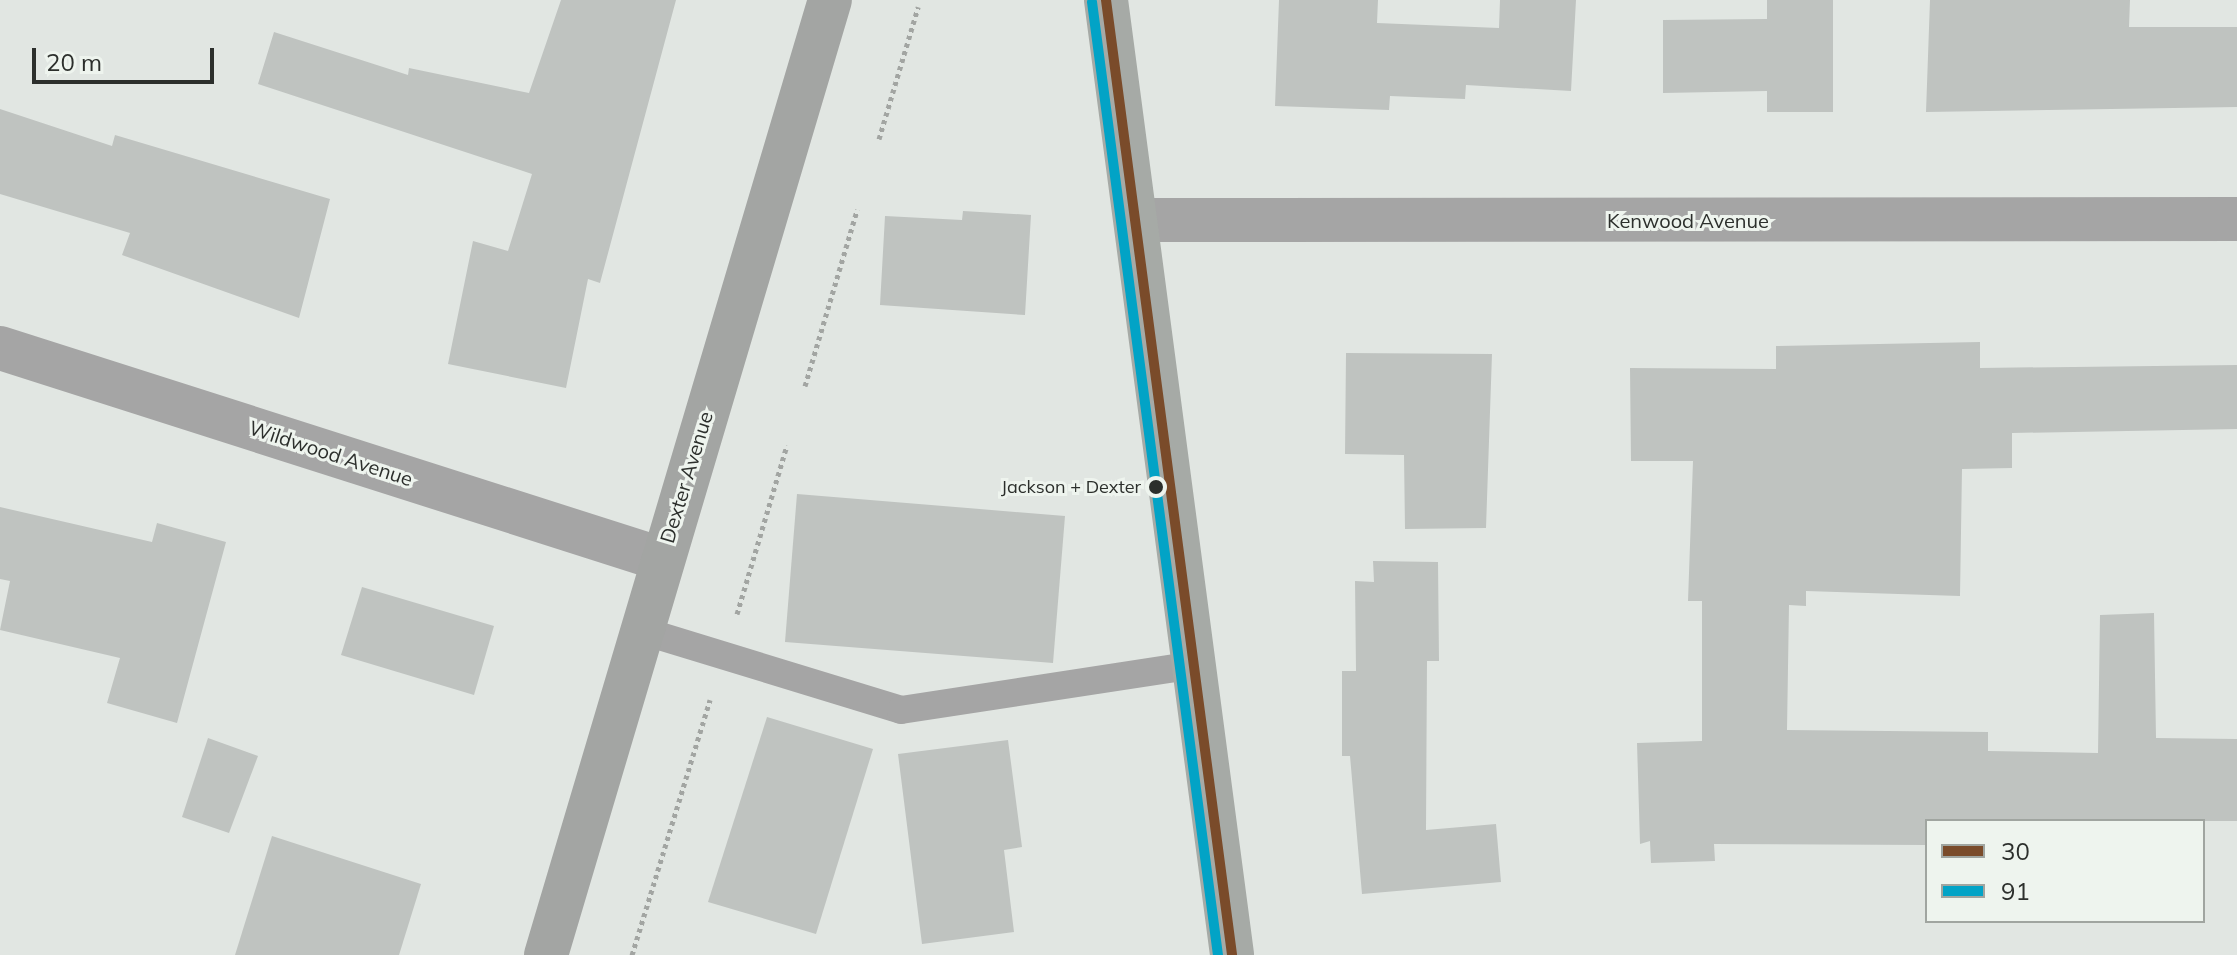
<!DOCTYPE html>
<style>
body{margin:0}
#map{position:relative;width:2237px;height:955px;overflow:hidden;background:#e1e6e2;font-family:Mulish,sans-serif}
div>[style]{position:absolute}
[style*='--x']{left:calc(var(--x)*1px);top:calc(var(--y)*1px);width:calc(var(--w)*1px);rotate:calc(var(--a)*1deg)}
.building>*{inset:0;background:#bfc3c0}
.path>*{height:5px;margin-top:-2.5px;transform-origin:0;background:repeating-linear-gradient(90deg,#a2a5a2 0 4px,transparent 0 8px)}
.service>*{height:28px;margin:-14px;padding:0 14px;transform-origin:14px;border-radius:14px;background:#a5a5a5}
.minor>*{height:44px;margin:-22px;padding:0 22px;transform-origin:22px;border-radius:22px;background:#a5a5a5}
.secondary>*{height:44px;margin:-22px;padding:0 22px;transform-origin:22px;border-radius:22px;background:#a3a5a3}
.primary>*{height:44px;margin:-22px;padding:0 22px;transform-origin:22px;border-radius:22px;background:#a6aaa6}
.bus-1>*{height:10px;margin:-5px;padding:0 5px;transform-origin:5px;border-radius:5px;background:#7a4b2a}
.bus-2>*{height:10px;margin:-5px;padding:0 5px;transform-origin:5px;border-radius:5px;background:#02a3c6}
.dots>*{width:22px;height:22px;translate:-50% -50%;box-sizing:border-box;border:4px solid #eef4ee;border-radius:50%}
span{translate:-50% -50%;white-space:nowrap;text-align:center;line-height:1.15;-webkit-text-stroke:6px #eef4ee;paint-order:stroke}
.bus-label{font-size:18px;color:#2c2f2c}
.right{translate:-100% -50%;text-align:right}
.street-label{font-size:20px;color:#2c2f2c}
.legend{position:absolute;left:1925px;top:819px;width:280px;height:104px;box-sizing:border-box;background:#eef4ee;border:2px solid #a0a5a0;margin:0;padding:10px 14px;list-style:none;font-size:24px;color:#2c2f2c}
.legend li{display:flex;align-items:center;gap:16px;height:40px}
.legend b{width:40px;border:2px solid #a0a5a0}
.scale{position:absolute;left:32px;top:48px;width:182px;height:36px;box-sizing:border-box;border:4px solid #2c2f2c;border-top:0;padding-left:10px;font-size:24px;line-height:28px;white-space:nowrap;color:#2c2f2c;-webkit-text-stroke:6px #eef4ee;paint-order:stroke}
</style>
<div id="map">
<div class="building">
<div style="clip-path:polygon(561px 0,676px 0,600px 283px,588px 279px,566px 388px,448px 364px,473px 241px,508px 251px,532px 174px,258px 84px,274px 32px,408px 75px,409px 68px,529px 93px)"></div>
<div style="clip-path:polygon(1279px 0,1378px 0,1377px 23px,1499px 28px,1500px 0,1576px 0,1571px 91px,1466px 85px,1465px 99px,1390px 96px,1389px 110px,1275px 106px)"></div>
<div style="clip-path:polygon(1767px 0,1833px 0,1833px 112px,1767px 112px,1767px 91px,1663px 93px,1663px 20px,1767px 19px)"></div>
<div style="clip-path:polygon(1930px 0,2130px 0,2129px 27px,2237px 27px,2237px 107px,1926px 112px)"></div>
<div style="clip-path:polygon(0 109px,112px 146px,115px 135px,330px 199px,299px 318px,122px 255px,130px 233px,0 194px)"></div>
<div style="clip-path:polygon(963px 211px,1031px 215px,1025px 315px,880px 305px,885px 216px,962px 220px)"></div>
<div style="clip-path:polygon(1980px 342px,1980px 368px,2237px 365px,2237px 429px,2012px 433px,2012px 468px,1962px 469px,1960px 596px,1806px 591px,1806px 606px,1789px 605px,1787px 730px,1988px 732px,1988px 751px,2098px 753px,2100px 615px,2154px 613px,2156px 738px,2237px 739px,2237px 821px,1927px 821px,1927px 845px,1714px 844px,1715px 861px,1651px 863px,1650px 841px,1640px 844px,1637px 743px,1702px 741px,1702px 601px,1688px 601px,1693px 461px,1631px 461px,1630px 368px,1776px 369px,1776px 346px)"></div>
<div style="clip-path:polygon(1346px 353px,1492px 354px,1486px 528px,1405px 529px,1404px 455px,1345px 454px)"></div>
<div style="clip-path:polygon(797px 494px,1065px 516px,1053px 663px,785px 642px)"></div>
<div style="clip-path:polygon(0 507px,152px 542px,157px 523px,226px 542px,177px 723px,107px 703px,120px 658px,0 630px,10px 581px,0 579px)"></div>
<div style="clip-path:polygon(1373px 561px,1438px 562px,1439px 661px,1427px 661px,1426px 830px,1496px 824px,1501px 882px,1362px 894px,1350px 756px,1342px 756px,1342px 671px,1356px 671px,1355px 581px,1374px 582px)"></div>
<div style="clip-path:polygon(362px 587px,494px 626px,474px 695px,341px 655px)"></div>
<div style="clip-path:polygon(767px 717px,873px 749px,816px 934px,708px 902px)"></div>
<div style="clip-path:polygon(208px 738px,258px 756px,229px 833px,182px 817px)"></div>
<div style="clip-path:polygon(1008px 740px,1022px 847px,1004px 850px,1014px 932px,922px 944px,898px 754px)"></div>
<div style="clip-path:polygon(272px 836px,421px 884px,399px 955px,235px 955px)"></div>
</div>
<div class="path">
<div style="--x:879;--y:139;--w:138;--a:-73.5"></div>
<div style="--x:805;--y:386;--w:184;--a:-73.5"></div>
<div style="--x:737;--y:614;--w:176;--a:-73.5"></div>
<div style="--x:632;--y:955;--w:267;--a:-73"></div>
</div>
<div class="service">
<div style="--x:640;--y:630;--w:273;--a:17"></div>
<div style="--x:901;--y:710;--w:298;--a:-8.7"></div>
</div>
<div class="minor">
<div style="--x:1139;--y:220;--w:1098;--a:-0.05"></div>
<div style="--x:0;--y:348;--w:694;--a:17.7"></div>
</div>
<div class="secondary">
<div style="--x:546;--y:955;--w:996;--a:-73.44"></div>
</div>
<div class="primary">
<div style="--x:1106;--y:0;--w:963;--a:82.48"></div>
</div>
<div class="bus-1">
<div style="--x:1106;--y:0;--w:963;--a:82.48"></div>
</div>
<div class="bus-2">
<div style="--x:1092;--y:2;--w:961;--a:82.47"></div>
</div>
<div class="dots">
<div style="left:1156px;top:487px;background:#2c2f2c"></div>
</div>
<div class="bus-label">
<span class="right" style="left:1141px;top:487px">Jackson + Dexter</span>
</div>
<div class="street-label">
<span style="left:1688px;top:220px">Kenwood Avenue</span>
<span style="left:331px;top:453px;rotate:18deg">Wildwood Avenue</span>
<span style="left:686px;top:477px;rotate:-73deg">Dexter Avenue</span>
</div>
<ul class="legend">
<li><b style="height:10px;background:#7a4b2a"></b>30</li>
<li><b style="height:10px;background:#02a3c6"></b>91</li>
</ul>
<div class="scale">20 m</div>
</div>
